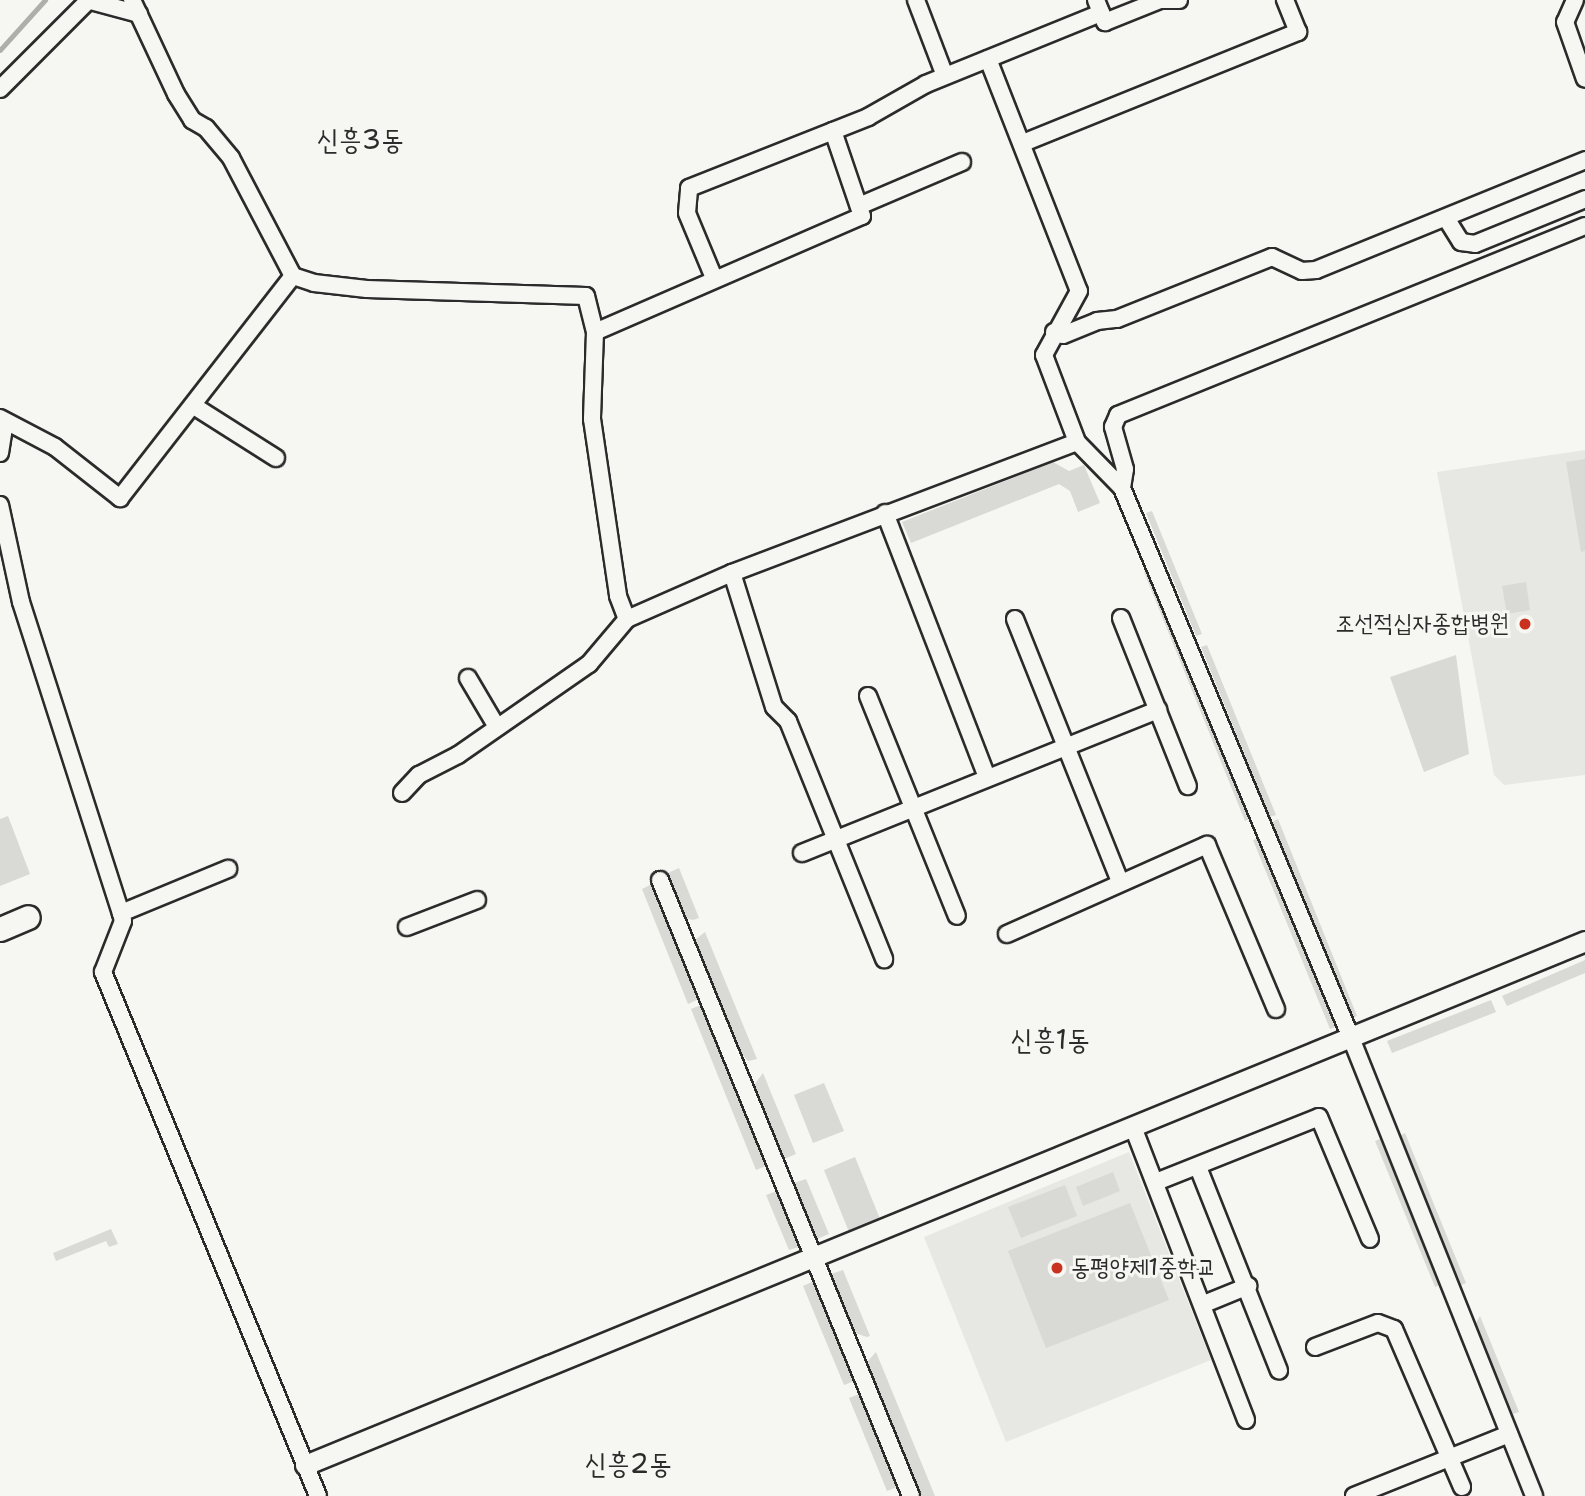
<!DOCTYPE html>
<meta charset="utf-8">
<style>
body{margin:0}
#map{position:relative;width:1585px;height:1496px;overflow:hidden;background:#f6f6f2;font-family:"Shantell Sans","Poor Story",sans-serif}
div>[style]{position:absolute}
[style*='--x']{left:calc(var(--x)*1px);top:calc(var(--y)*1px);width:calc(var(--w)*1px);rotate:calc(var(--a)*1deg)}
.built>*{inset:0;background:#e7e7e3}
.green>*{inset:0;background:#d9d9d5}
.stream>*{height:4.5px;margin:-2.25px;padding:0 2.25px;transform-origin:2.25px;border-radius:2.25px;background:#aeaeab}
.roads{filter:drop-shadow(2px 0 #2b2b2b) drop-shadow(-2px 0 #2b2b2b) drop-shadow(0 2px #2b2b2b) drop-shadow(0 -2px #2b2b2b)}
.minor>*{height:16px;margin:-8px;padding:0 8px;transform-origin:8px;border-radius:8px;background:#f6f6f2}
.tertiary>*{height:19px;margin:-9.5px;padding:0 9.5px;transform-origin:9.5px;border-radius:9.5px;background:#f6f6f2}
.secondary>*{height:23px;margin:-11.5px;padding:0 11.5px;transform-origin:11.5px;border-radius:11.5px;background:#f6f6f2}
.dots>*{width:19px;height:19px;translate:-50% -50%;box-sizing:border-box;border:4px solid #f6f6f2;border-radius:50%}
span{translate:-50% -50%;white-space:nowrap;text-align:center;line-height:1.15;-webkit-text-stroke:6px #f6f6f2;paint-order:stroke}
.poi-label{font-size:24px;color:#2b2b2b}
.right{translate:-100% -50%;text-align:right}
.left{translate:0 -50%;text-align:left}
.quarter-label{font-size:28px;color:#2b2b2b}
</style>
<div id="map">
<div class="built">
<div style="clip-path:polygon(1585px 450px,1585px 775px,1504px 785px,1494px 775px,1437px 472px)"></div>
<div style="clip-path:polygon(1129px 1152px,1211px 1360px,1006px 1442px,924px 1237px)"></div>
</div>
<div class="green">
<div style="clip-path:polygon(1585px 459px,1585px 551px,1581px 552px,1566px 462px)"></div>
<div style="clip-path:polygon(1053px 462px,1069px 471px,1084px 465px,1100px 503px,1078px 512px,1070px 491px,1059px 484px,911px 543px,902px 522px)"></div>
<div style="clip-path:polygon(1152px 511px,1202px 634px,1196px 636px,1146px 513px)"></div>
<div style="clip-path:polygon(1149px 570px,1250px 819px,1245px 821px,1144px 572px)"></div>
<div style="clip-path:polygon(1526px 582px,1530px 610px,1507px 614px,1502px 586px)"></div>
<div style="clip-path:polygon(1207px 645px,1276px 815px,1270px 817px,1201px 647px)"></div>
<div style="clip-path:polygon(1456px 655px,1469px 754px,1424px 772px,1390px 677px)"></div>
<div style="clip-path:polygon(8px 816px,30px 874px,0 886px,0 819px)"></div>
<div style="clip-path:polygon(1278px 819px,1357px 1016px,1352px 1018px,1272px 822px)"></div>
<div style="clip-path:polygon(1258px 838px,1335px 1027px,1330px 1029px,1253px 840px)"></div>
<div style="clip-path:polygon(679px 868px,699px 918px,693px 920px,686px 918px,668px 873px)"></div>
<div style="clip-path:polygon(652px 884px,699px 999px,688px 1004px,642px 889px)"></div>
<div style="clip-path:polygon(705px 932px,757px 1059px,748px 1061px,742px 1054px,695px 940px)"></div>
<div style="clip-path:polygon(1585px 960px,1585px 973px,1507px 1006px,1502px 996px)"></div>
<div style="clip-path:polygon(1491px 1000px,1496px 1012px,1392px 1053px,1387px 1041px)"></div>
<div style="clip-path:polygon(701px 1005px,766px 1166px,756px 1170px,691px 1009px)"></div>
<div style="clip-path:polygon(763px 1073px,796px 1154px,784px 1159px,754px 1085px)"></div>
<div style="clip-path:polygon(824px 1083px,844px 1131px,813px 1143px,794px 1095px)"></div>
<div style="clip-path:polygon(1405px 1133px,1466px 1283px,1461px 1285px,1400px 1136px)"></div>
<div style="clip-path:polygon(1380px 1139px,1440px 1285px,1435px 1287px,1375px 1141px)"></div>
<div style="clip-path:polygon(855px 1157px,880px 1219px,849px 1232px,824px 1170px)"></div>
<div style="clip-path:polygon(1113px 1172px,1120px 1191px,1083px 1206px,1076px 1187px)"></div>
<div style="clip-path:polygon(806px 1179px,829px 1234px,817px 1239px,794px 1183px)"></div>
<div style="clip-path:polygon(1065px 1185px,1077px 1216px,1021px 1238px,1008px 1207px)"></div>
<div style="clip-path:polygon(777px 1191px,799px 1247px,789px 1250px,766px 1195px)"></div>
<div style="clip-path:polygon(1130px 1203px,1169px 1300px,1046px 1348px,1008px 1251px)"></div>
<div style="clip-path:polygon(111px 1229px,118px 1244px,109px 1247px,106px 1241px,56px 1261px,53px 1253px)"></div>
<div style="clip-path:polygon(843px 1270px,870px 1336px,867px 1337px,855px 1333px,831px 1274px)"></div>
<div style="clip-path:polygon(814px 1281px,854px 1381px,844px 1385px,803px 1286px)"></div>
<div style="clip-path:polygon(1480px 1316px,1519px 1412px,1513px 1414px,1476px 1323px)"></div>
<div style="clip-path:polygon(876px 1352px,935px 1496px,922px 1496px,867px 1362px)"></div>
<div style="clip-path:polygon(859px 1394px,897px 1487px,887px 1491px,849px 1398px)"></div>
</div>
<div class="stream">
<div style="--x:0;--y:50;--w:67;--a:-48"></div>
</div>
<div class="roads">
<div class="minor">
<div style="--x:87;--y:0;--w:54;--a:15.1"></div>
<div style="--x:132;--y:0;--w:104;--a:64.9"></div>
<div style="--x:176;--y:94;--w:31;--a:58"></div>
<div style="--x:192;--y:120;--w:16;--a:30"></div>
<div style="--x:206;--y:128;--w:39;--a:50"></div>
<div style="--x:231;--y:158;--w:133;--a:62.3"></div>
<div style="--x:293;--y:276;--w:22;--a:18"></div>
<div style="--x:314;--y:283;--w:53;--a:6.5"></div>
<div style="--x:367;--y:289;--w:219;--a:1.8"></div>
<div style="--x:586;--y:296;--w:37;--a:76"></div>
<div style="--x:595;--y:332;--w:87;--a:92"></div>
<div style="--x:592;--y:419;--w:179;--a:81.6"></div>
<div style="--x:618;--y:596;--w:25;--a:69"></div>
<div style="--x:916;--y:0;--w:81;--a:69.1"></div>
<div style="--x:1096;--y:0;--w:24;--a:68"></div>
<div style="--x:1105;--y:22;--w:59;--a:-21.8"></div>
<div style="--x:1160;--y:0;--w:19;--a:0"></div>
<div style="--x:1575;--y:0;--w:24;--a:114"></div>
<div style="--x:1565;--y:22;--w:60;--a:70.7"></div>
<div style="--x:988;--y:59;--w:249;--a:68.6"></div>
<div style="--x:1079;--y:291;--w:73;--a:118.7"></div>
<div style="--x:1044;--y:355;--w:93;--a:69.2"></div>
<div style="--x:0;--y:89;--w:126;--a:-45"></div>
<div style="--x:1023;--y:143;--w:297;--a:-22"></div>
<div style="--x:1298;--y:32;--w:35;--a:-112"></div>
<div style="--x:859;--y:206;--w:112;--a:-23.1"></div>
<div style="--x:1446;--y:218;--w:28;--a:58"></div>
<div style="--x:1461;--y:242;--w:14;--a:8"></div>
<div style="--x:1475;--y:244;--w:119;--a:-22.2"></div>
<div style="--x:714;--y:278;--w:70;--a:-112.6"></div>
<div style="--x:687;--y:213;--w:25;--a:-85"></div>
<div style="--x:689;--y:188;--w:193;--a:-21.6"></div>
<div style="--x:868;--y:117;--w:67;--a:-29.6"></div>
<div style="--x:926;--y:84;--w:189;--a:-22.1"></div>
<div style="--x:595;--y:332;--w:291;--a:-23.5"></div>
<div style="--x:862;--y:216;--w:90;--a:-108.8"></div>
<div style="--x:1054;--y:332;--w:9;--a:18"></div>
<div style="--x:1063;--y:335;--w:37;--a:-22"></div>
<div style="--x:1097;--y:321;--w:20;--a:-6"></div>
<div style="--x:1117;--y:319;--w:167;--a:-21.8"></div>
<div style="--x:1272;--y:257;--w:33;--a:25"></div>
<div style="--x:1302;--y:271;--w:14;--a:-4"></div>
<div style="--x:1316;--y:270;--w:291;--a:-22.2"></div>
<div style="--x:194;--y:406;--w:97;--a:32.4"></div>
<div style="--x:0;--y:418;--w:62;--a:27.8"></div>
<div style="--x:55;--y:447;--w:83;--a:38.1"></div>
<div style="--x:120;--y:498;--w:281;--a:-52.1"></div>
<div style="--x:0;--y:453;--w:30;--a:-81"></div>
<div style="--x:1122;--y:488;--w:19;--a:-81"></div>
<div style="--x:1125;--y:469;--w:44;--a:-105.9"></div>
<div style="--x:1113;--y:427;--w:13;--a:-67"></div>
<div style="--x:1118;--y:415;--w:504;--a:-22.03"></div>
<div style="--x:0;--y:505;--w:99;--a:77.8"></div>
<div style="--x:21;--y:602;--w:327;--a:72.2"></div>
<div style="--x:121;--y:913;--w:8;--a:76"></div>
<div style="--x:123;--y:921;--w:55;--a:111.4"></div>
<div style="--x:103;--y:972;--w:566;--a:67.69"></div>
<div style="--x:885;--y:513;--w:283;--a:68.9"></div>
<div style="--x:732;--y:573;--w:140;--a:72.6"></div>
<div style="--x:774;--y:707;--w:20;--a:45"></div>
<div style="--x:788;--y:721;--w:257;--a:68"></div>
<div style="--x:1121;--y:618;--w:181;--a:68.3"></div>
<div style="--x:1015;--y:619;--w:283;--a:68.2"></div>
<div style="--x:468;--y:678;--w:57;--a:59.4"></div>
<div style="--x:868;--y:696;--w:237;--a:68"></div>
<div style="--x:402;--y:793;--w:25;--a:-47"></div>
<div style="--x:419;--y:775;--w:44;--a:-27.1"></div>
<div style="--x:458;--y:755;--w:160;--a:-34.8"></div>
<div style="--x:589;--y:664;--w:59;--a:-49.8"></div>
<div style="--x:627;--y:619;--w:115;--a:-23.7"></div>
<div style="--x:732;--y:573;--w:369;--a:-20.8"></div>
<div style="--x:1077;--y:442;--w:64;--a:45.6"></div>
<div style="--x:1122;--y:488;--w:596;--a:67.39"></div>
<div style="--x:1351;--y:1038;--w:493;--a:68.2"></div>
<div style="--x:802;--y:853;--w:384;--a:-21.9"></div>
<div style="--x:660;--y:880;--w:665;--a:67.83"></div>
<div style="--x:121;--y:913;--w:116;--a:-22.4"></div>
<div style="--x:407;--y:927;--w:75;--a:-21.1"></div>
<div style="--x:1007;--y:934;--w:219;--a:-24"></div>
<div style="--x:1207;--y:845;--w:178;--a:67.2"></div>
<div style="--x:1133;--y:1127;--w:314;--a:68.9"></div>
<div style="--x:1198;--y:1167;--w:219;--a:68.3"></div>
<div style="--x:1156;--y:1182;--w:175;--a:-21.7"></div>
<div style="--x:1319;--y:1117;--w:132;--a:67.3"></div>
<div style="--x:1204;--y:1304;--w:48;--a:-22.2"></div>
<div style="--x:1315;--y:1347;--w:67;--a:-20.9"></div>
<div style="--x:1378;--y:1323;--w:17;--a:21"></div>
<div style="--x:1394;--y:1329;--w:172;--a:66.7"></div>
<div style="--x:1354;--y:1496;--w:167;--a:-21.8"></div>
</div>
<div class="tertiary">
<div style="--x:305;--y:1465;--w:1383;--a:-22.26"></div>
</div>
<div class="secondary">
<div style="--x:0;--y:929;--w:30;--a:-23"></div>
</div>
</div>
<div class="dots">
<div style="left:1525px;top:624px;background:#c8321e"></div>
<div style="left:1057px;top:1268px;background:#c8321e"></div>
</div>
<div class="poi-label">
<span class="right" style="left:1509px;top:624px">조선적십자종합병원</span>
<span class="left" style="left:1071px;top:1268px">동평양제1중학교</span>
</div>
<div class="quarter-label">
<span style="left:360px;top:139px">신흥3동</span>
<span style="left:1050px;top:1039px">신흥1동</span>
<span style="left:628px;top:1463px">신흥2동</span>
</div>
</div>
